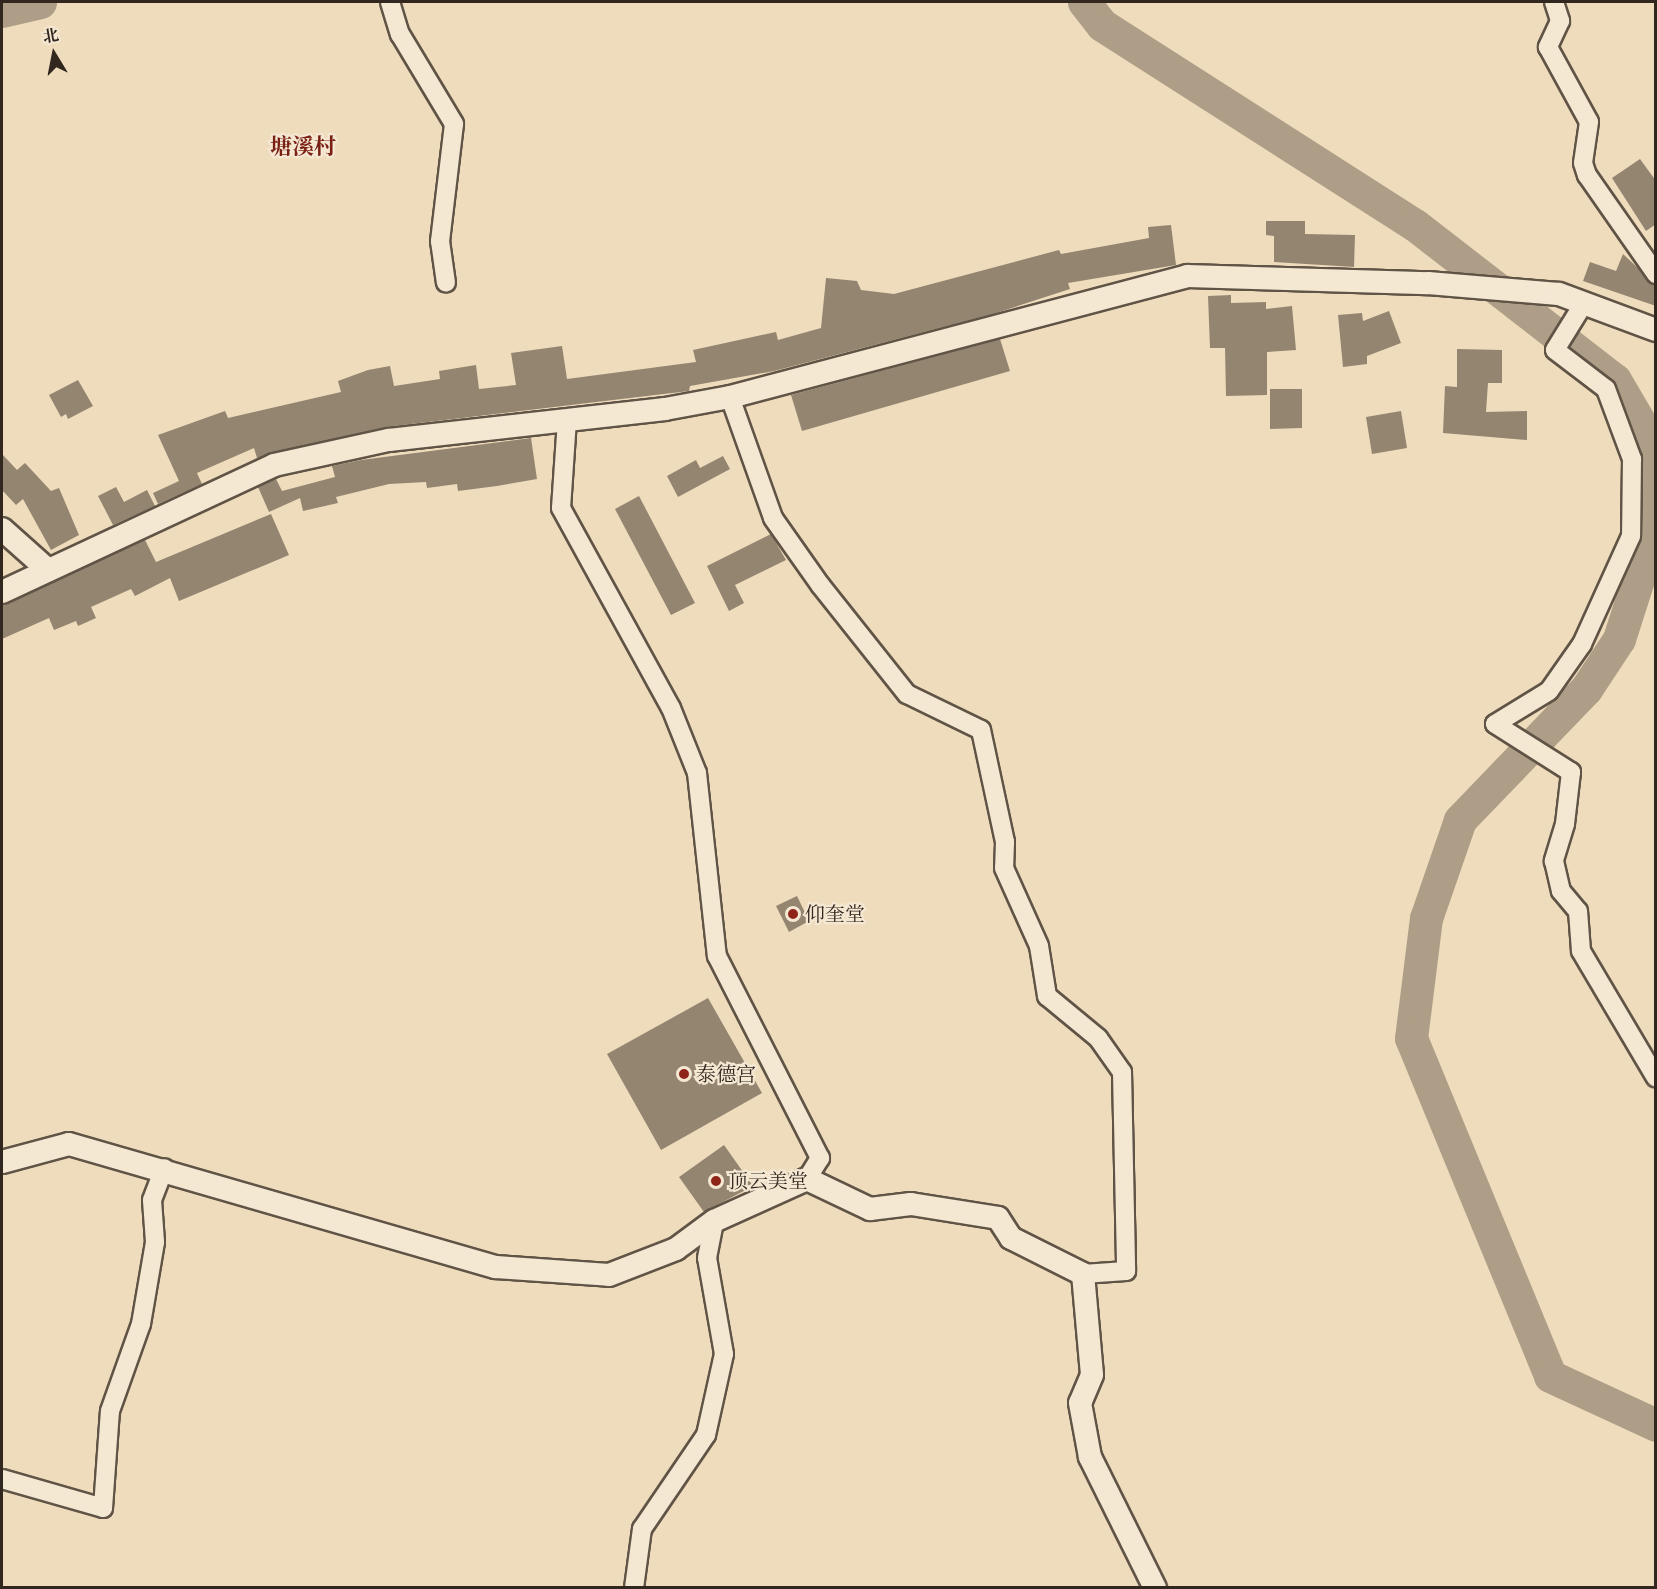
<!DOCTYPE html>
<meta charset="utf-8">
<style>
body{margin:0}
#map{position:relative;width:1657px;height:1589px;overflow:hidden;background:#efdcbc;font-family:Cardo,"Noto Serif SC",serif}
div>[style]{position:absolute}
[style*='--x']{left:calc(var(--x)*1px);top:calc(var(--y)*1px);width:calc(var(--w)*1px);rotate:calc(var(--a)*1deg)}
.river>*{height:33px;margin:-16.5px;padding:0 16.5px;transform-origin:16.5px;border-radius:16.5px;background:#ae9e87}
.building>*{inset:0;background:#948571}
.roads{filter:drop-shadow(2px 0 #605446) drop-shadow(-2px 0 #605446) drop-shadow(0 2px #605446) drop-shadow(0 -2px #605446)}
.minor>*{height:18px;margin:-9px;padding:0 9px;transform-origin:9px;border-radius:9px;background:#f5e8d3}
.tertiary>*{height:22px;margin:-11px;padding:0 11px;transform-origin:11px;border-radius:11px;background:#f5e8d3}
.dots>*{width:16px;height:16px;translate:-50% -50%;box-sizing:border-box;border:3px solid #f5e8d3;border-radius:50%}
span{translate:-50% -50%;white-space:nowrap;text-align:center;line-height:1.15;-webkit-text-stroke:4.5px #f5e8d3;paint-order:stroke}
.poi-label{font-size:20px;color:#31271f}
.left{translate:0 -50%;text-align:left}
.quarter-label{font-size:22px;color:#7a1f14;font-weight:700}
.frame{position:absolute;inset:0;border:3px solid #31271f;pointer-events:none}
.north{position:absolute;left:24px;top:24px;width:60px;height:60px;-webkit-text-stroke:4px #f5e8d3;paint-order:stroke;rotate:350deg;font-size:16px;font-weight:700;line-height:24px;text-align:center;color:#31271f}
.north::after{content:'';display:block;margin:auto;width:21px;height:27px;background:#31271f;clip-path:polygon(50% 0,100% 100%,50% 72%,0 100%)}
</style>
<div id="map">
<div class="river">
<div style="--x:1084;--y:2;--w:29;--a:52"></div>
<div style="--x:1102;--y:25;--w:371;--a:32.6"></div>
<div style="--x:1415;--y:225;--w:253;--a:37.8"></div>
<div style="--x:1615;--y:380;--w:81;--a:59.6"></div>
<div style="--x:2;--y:11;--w:39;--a:-13"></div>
<div style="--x:1656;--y:463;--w:85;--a:95.4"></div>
<div style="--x:1648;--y:548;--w:96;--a:107.7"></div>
<div style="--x:1619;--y:639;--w:60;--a:123.4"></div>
<div style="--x:1586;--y:689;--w:182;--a:133.9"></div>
<div style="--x:1460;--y:820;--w:104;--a:109.1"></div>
<div style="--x:1426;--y:918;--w:121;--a:97.1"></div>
<div style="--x:1411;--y:1038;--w:365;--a:67.6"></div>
<div style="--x:1550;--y:1376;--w:117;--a:24.8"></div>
</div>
<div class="building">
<div style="clip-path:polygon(1640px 159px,1656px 181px,1656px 224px,1646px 231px,1612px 178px)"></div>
<div style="clip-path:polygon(1266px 221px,1305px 221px,1305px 234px,1355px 235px,1354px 267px,1274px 262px,1274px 236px,1266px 235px)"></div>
<div style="clip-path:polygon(1171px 225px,1176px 265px,1068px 283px,1070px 289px,993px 314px,774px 371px,690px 386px,689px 391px,386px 427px,257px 458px,254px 448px,197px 473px,202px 484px,158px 504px,153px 493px,179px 481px,158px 435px,225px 411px,228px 418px,341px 392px,338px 381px,368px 370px,390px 366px,394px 386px,440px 379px,439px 371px,476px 365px,479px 389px,516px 385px,511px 353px,562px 346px,567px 379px,696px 362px,693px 350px,776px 332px,778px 340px,821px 328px,826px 278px,857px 281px,861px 290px,894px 294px,1059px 250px,1061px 254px,1149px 238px,1148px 227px)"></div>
<div style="clip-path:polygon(1623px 254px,1656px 285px,1656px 306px,1583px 281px,1590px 262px,1616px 271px)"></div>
<div style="clip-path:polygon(1231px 295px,1231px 303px,1266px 302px,1266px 309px,1292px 306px,1296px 350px,1267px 352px,1267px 395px,1226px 396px,1225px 348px,1210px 348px,1208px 296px)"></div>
<div style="clip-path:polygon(1389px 311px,1401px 343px,1367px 356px,1367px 364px,1343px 367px,1338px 315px,1362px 313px,1363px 321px)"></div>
<div style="clip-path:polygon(1000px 339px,1010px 371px,802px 431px,791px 395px)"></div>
<div style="clip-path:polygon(1457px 349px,1502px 350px,1502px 383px,1488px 383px,1486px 412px,1527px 411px,1527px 440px,1443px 433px,1445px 386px,1457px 387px)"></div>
<div style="clip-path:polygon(78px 380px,93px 406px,68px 419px,66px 414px,61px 417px,49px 395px)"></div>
<div style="clip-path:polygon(1270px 389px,1302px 389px,1302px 428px,1270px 429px)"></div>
<div style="clip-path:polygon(1401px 411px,1407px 448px,1372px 454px,1366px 417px)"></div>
<div style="clip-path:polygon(531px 438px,537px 479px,497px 486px,458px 491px,457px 484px,427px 488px,426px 482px,389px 484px,336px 497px,338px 503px,303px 511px,300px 498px,269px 512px,258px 487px,276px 479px,282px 491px,335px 477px,332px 466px,361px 460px)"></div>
<div style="clip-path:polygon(2px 454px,17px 470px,25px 463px,51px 491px,59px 488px,79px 535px,51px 550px,23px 499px,16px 505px,2px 490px)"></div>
<div style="clip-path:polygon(723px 456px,730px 469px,678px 497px,667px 476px,696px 460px,700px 468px)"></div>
<div style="clip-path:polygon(116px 487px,124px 502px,147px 490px,155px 506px,113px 525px,98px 496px)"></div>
<div style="clip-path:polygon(639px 496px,695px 603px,671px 615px,615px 509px)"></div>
<div style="clip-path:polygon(271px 514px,289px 555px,179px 601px,170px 578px,135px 596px,131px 589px,91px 607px,96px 618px,78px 626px,76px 621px,54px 630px,49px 618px,2px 639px,2px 605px,145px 540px,156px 562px)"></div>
<div style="clip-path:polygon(771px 534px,786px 560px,735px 585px,744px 603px,729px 611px,707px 566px)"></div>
<div style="clip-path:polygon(797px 896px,809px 921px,789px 932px,776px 906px)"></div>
<div style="clip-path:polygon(708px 998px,762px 1093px,661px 1150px,607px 1054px)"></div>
<div style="clip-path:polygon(724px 1145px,753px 1186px,704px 1212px,679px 1177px)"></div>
</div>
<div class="roads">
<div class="minor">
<div style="--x:390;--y:2;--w:34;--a:73"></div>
<div style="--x:400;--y:34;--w:105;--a:59"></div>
<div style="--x:454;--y:124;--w:118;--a:96.8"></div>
<div style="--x:440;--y:241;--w:42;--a:81.9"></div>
<div style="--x:1554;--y:2;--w:20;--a:72"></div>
<div style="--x:1560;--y:21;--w:29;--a:115"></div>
<div style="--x:1548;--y:47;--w:85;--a:61.3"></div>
<div style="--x:1589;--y:122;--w:41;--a:98.3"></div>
<div style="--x:1583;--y:163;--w:13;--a:72"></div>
<div style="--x:1587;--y:175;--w:121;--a:55.1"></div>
<div style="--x:1584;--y:303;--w:55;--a:121.7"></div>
<div style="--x:1555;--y:350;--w:64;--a:37.4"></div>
<div style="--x:1606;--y:389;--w:75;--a:69.6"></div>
<div style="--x:1632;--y:459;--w:77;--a:90.7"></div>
<div style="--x:1631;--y:536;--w:119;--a:114.4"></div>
<div style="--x:1582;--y:644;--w:57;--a:125.1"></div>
<div style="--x:1549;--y:691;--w:63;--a:148.6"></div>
<div style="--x:1495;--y:724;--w:90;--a:32.3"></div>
<div style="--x:1571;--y:772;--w:52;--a:96.6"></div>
<div style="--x:1565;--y:824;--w:39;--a:107"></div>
<div style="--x:1554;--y:861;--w:31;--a:77"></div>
<div style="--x:1561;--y:891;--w:26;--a:50"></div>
<div style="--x:1578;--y:911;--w:40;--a:85.7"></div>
<div style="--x:1581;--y:951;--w:147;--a:59.4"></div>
<div style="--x:730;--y:397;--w:128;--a:70.4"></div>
<div style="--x:773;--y:518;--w:83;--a:54.8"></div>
<div style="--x:821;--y:586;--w:138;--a:51.5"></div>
<div style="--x:907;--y:694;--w:82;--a:25.9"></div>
<div style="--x:981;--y:730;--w:115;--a:77.9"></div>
<div style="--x:1005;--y:842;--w:26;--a:92"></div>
<div style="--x:1004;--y:868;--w:85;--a:65.8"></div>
<div style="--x:1039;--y:946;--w:51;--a:80.9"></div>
<div style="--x:1047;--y:996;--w:66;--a:39.5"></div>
<div style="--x:1098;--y:1038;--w:42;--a:54.8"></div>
<div style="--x:1122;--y:1072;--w:199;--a:88.8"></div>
<div style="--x:1126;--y:1271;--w:43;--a:176"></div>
<div style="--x:567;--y:420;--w:88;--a:93.9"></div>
<div style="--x:561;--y:508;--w:228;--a:61.2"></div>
<div style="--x:671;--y:708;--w:70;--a:68.2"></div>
<div style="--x:697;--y:773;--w:184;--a:83.8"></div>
<div style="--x:717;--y:956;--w:227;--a:63"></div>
<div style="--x:820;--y:1158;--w:25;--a:122"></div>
<div style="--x:2;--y:1479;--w:105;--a:16"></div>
<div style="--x:103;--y:1508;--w:97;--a:-85.9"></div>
<div style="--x:110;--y:1411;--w:92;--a:-70.4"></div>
<div style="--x:141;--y:1324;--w:83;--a:-80.3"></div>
<div style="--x:155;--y:1242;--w:42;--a:-94.1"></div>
<div style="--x:152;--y:1200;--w:34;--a:-69"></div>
<div style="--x:634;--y:1588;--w:60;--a:-82.3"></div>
<div style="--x:642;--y:1529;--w:114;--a:-55.8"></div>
<div style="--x:706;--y:1435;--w:83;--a:-77.5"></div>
<div style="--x:724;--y:1354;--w:97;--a:-100"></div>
<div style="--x:707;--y:1258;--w:38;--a:-79"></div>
</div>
<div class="tertiary">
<div style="--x:2;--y:529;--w:62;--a:41.7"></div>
<div style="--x:2;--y:592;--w:300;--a:-25"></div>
<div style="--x:274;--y:465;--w:118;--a:-12.3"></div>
<div style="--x:389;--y:440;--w:278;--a:-6.4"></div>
<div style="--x:665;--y:409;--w:66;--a:-10.5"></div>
<div style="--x:730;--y:397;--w:473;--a:-14.8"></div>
<div style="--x:1187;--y:276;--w:241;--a:1.7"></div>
<div style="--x:1428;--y:283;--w:131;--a:4.8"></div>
<div style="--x:1559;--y:294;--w:103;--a:20.4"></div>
<div style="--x:2;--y:1162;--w:69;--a:-15"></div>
<div style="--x:69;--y:1144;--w:444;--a:16.1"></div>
<div style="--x:496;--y:1267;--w:113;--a:4"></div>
<div style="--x:609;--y:1275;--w:72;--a:-21.2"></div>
<div style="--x:676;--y:1249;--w:47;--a:-36.4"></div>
<div style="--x:714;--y:1221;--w:102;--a:-24.3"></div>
<div style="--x:807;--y:1179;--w:70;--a:25.5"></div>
<div style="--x:870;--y:1209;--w:41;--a:-7"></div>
<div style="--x:911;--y:1204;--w:88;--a:9.1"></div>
<div style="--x:998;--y:1218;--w:24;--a:57"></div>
<div style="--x:1011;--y:1238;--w:80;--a:26.6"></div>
<div style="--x:1083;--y:1274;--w:101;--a:84.9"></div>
<div style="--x:1092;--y:1375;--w:30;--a:113"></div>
<div style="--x:1080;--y:1403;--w:55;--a:79.5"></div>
<div style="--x:1090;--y:1457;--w:146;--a:63.6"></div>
</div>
</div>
<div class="dots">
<div style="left:793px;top:914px;background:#8f2418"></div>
<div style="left:684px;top:1074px;background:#8f2418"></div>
<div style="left:716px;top:1181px;background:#8f2418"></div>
</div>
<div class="poi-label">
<span class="left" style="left:805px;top:914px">仰奎堂</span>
<span class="left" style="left:696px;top:1074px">泰德宫</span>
<span class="left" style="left:728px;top:1181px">顶云美堂</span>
</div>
<div class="quarter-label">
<span style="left:303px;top:148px">塘溪村</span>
</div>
<div class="frame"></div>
<div class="north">北</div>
</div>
